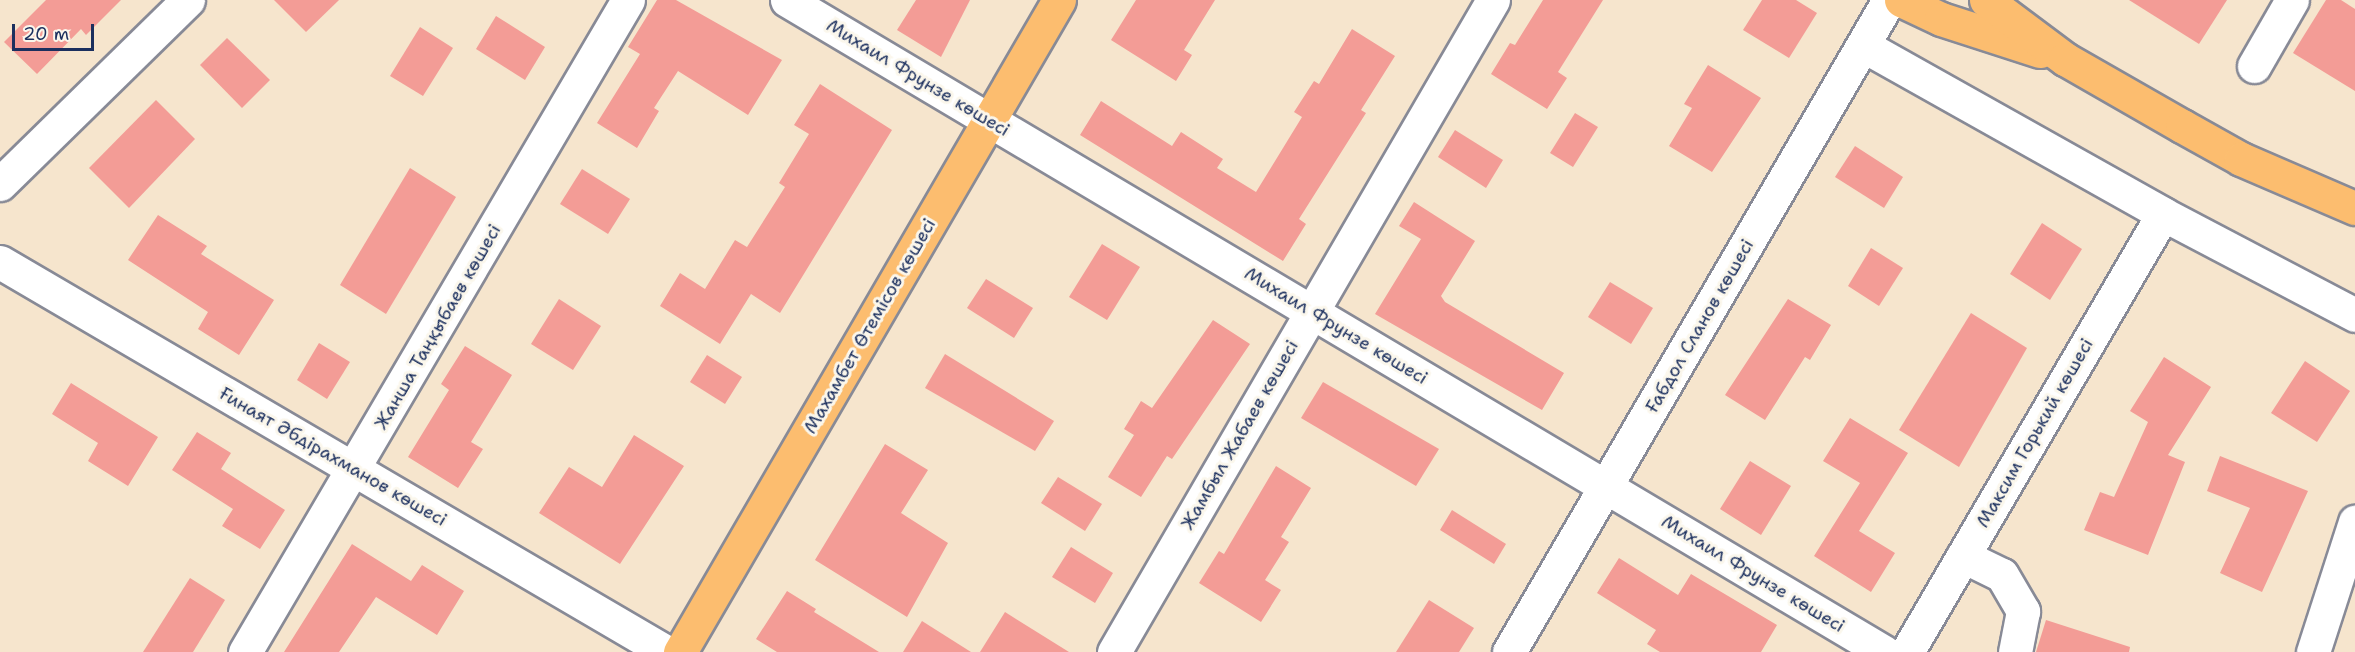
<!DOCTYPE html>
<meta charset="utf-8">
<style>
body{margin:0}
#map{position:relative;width:2355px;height:652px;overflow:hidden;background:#f6e5cd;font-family:"Shantell Sans",sans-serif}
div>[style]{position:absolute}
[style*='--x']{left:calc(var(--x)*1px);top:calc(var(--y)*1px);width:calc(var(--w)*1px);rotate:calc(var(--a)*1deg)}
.building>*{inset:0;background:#f39c96}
.roads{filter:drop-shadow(2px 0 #888a96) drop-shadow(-2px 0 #888a96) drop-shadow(0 2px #888a96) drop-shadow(0 -2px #888a96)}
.minor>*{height:33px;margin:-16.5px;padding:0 16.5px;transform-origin:16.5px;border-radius:16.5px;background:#fff}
.major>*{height:33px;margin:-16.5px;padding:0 16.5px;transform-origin:16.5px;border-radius:16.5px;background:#fcbd6f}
span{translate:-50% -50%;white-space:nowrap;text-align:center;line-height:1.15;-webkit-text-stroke:6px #fbf7ec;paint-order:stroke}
.street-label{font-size:18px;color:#1b2f5e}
.scale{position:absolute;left:12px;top:24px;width:82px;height:27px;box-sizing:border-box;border:3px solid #1b2f5e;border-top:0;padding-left:8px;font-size:18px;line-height:21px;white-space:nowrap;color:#1b2f5e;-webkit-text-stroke:4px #fbf7ec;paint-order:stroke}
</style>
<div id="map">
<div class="building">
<div style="clip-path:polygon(46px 0,121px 0,86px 35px,81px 29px,37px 74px,4px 42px)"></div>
<div style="clip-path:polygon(274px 0,339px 0,306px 32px)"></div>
<div style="clip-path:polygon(657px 0,676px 0,782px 60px,748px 115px,678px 71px,654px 108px,659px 111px,637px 148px,597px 123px,640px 54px,628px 47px)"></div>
<div style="clip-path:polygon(916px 0,970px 0,941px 57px,897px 30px)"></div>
<div style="clip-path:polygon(1136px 0,1215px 0,1184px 50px,1192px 55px,1176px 81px,1111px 40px)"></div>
<div style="clip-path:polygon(1543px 0,1603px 0,1558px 72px,1567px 78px,1547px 109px,1491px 74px,1510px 43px,1515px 45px)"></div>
<div style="clip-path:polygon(1762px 0,1796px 0,1817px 13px,1789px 58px,1743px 30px)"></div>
<div style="clip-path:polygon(2129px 0,2227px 0,2199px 44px)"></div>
<div style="clip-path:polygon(2326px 0,2341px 0,2355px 9px,2355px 91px,2293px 53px)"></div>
<div style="clip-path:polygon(496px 16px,545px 47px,525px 80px,476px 49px)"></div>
<div style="clip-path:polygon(420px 27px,453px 48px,423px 96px,390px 76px)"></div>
<div style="clip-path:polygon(1352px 29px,1395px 56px,1361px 110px,1366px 113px,1299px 219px,1306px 224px,1283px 261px,1080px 135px,1101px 101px,1172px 146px,1181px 132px,1223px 159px,1217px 168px,1256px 192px,1302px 117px,1294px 112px,1314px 81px,1319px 84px)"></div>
<div style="clip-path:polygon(227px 38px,270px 80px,242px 108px,200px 65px)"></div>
<div style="clip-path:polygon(1708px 65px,1761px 98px,1712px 172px,1669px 146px,1692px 108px,1684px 104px)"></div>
<div style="clip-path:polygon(820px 84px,892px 130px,780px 313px,751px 294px,720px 344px,660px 306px,680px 273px,705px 289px,735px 240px,747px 247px,785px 187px,779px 183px,809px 134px,794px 125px)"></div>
<div style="clip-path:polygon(156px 100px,195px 139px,129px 208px,89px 168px)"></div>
<div style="clip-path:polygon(1575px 113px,1598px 127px,1573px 167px,1550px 153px)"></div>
<div style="clip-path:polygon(1455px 130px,1503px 160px,1486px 188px,1438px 157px)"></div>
<div style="clip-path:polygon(1855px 146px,1903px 177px,1884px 208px,1835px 177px)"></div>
<div style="clip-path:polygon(410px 168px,456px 197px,386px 314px,340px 285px)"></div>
<div style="clip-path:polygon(582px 169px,630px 199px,608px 234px,560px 204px)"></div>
<div style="clip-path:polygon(1414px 202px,1475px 241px,1441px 296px,1445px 302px,1564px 373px,1542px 410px,1375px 314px,1421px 239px,1399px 226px)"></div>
<div style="clip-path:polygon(158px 215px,207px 246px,201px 254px,274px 300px,239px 355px,198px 329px,208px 312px,128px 260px)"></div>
<div style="clip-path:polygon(2042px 223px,2082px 249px,2050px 300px,2010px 274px)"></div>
<div style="clip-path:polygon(1102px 244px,1140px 267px,1107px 320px,1069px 297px)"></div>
<div style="clip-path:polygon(1871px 248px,1903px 268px,1879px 306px,1848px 286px)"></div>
<div style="clip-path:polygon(986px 279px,1033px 308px,1014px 338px,967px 308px)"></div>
<div style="clip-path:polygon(1610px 282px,1653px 308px,1631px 344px,1588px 317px)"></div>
<div style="clip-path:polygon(559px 299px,601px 326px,573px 370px,531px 344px)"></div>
<div style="clip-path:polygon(1788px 299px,1831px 325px,1810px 360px,1805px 357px,1765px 420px,1725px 395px)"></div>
<div style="clip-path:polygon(1971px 313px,2027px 348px,1959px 467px,1899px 430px)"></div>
<div style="clip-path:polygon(1213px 320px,1250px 344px,1172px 459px,1167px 456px,1141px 497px,1108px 477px,1134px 435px,1124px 429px,1141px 401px,1152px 408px)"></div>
<div style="clip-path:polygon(319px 343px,350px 362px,327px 399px,297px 380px)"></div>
<div style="clip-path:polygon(465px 346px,512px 375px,471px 442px,483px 449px,458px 488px,408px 457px,449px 390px,441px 384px)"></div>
<div style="clip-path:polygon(945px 354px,1054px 421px,1035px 451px,925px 388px)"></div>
<div style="clip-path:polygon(707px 355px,742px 377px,725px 404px,690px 382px)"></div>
<div style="clip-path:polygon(2164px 357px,2211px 387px,2168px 455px,2185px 462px,2148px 555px,2084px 530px,2100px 492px,2114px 497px,2148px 422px,2130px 411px)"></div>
<div style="clip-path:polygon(2305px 361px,2350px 391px,2317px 442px,2271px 413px)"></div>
<div style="clip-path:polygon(1323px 382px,1439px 449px,1416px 486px,1301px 418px)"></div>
<div style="clip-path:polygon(71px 383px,158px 437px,128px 486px,88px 461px,98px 443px,52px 414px)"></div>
<div style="clip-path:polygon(1850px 418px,1908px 453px,1859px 531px,1895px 553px,1871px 592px,1814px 556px,1860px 483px,1823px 461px)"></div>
<div style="clip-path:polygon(197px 432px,231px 453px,221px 469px,285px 510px,260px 549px,222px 526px,233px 509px,172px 470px)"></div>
<div style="clip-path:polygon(634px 435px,684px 466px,620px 564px,539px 513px,569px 467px,602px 487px)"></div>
<div style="clip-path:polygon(885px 444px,928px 470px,901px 513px,948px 543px,907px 617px,815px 560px)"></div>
<div style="clip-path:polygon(2220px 456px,2308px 491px,2262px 592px,2220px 573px,2250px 508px,2207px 491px)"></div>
<div style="clip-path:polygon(1750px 461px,1791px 486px,1761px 535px,1720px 509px)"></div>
<div style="clip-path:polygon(1276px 466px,1311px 488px,1281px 537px,1289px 542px,1265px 580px,1281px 590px,1261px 622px,1199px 583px,1219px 551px,1224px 554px)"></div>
<div style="clip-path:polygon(1058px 477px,1102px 504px,1085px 531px,1041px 503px)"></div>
<div style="clip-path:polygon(1452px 510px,1506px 544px,1494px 564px,1440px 530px)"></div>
<div style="clip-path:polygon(352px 544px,411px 581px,422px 565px,464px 591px,437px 635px,376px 597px,339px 652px,284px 652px)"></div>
<div style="clip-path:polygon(1071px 547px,1113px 573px,1095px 603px,1052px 577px)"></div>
<div style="clip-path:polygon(1619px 558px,1678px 595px,1691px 574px,1777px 625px,1761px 652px,1660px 652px,1647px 644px,1656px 630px,1597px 593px)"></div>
<div style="clip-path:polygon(190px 578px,225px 600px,193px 652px,143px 652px)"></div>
<div style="clip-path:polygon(787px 591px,816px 609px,814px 612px,879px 652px,777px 652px,756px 639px)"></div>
<div style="clip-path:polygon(1429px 600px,1474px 628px,1459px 652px,1396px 652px)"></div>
<div style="clip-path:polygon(1005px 612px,1069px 652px,980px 652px)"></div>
<div style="clip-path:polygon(2046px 620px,2130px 647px,2129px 652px,2036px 652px)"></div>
<div style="clip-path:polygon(922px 621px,971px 652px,903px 652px)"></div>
</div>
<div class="roads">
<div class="minor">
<div style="--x:787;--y:0;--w:1276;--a:30.73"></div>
<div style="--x:1864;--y:46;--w:343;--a:29.3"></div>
<div style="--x:2163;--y:214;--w:217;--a:27.7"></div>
<div style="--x:2254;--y:66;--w:76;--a:-60.1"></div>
<div style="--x:0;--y:184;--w:263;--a:-44.4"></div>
<div style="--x:0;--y:262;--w:772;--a:30.35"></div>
<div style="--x:1963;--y:556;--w:43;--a:26"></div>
<div style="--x:2002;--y:575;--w:42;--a:59.7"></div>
<div style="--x:2023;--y:611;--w:42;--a:101"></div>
<div style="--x:245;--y:652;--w:756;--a:-59.57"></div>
<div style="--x:1114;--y:652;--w:754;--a:-59.83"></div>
<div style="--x:1509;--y:652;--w:755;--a:-59.77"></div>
<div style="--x:1907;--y:652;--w:507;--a:-59.69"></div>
<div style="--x:2313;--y:652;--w:137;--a:-72.1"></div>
</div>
<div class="major">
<div style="--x:1901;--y:0;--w:44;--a:25.4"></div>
<div style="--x:1941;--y:19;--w:104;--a:17.9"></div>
<div style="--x:1986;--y:0;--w:99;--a:36.8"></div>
<div style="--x:2065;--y:59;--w:135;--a:29.8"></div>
<div style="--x:2182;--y:126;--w:68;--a:29.2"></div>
<div style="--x:2241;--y:159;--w:124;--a:23.3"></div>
<div style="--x:680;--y:652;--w:754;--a:-59.83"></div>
</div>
</div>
<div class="street-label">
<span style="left:918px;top:78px;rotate:31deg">Михаил Фрунзе көшесі</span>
<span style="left:870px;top:326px;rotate:-60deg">Махамбет Өтемісов көшесі</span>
<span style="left:1336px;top:326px;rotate:31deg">Михаил Фрунзе көшесі</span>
<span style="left:1700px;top:326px;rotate:-60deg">Ғабдол Сланов көшесі</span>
<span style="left:438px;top:327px;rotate:-60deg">Жанша Таңқыбаев көшесі</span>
<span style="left:2035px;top:433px;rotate:-60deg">Максим Горький көшесі</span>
<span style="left:1240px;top:435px;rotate:-60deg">Жамбыл Жабаев көшесі</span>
<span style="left:333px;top:457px;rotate:30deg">Ғинаят Әбдірахманов көшесі</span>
<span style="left:1753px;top:574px;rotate:31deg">Михаил Фрунзе көшесі</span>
</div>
<div class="scale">20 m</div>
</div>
